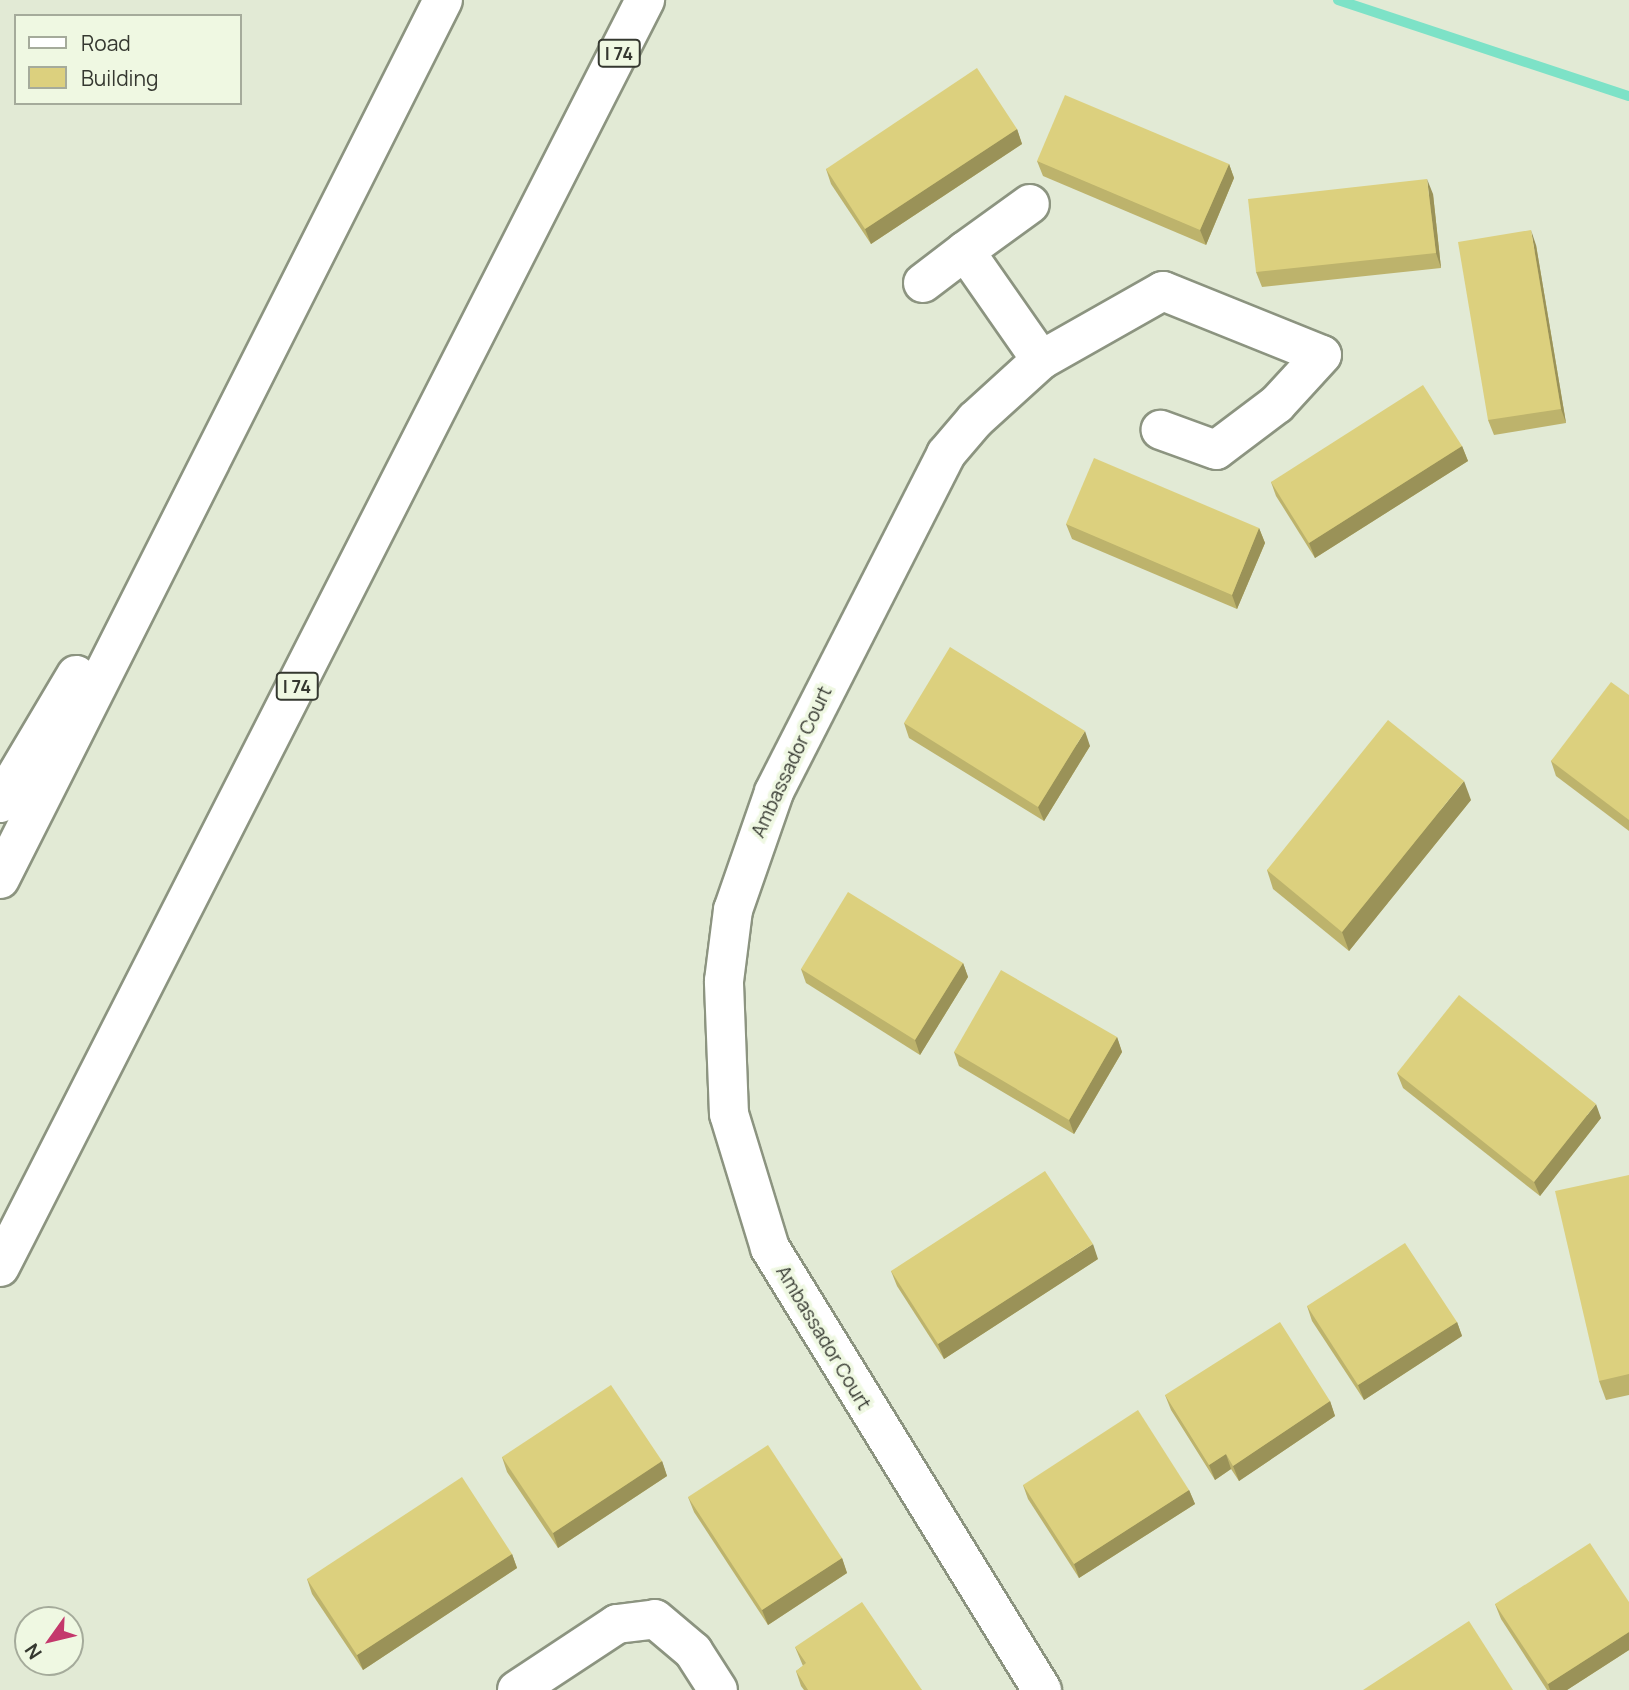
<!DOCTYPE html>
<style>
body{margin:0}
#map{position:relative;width:1629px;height:1690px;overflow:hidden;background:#e2ead5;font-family:Manrope,sans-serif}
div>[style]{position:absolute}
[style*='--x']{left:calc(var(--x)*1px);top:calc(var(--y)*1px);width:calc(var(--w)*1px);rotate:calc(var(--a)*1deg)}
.stream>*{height:10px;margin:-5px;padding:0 5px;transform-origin:5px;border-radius:5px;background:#7de2c7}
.roads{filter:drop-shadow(2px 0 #8c9480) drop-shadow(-2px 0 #8c9480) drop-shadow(0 2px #8c9480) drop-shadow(0 -2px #8c9480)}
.minor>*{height:38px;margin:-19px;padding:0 19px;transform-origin:19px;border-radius:19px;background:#fff}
.highway>*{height:38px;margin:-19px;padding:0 19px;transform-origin:19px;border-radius:19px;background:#fff}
.wall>*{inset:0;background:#bdb36c}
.shaded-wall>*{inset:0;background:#9a9258}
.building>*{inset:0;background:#dcd07e}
span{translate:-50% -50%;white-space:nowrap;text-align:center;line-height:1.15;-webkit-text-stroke:7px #eff8e2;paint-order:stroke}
.shield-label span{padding:2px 5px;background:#eff8e2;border:2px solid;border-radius:5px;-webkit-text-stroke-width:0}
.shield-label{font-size:18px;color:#353830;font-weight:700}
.street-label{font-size:19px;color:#353830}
.legend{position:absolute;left:14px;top:14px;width:228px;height:91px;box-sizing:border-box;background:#eff8e2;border:2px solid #a5ab9b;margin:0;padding:9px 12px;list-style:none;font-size:21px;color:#353830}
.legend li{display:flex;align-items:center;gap:14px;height:35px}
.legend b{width:35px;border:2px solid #a5ab9b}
.north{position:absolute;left:14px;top:1606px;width:70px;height:70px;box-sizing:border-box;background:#eff8e2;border:2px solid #a5ab9b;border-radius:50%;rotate:236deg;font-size:19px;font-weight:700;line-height:28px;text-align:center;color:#353830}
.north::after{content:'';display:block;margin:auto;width:24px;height:32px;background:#c4386c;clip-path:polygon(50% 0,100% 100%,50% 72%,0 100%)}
</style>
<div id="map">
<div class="stream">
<div style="--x:1338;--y:0;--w:306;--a:18.3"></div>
</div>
<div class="roads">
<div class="minor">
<div style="--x:965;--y:251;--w:80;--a:-35.9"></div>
<div style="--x:923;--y:283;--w:53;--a:-37.3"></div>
<div style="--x:965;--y:251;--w:133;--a:55.1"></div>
<div style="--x:517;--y:1690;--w:120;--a:-33.4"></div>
<div style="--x:617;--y:1624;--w:38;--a:-7"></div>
<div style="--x:655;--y:1619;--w:50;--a:40.1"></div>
<div style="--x:693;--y:1651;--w:46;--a:57.3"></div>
<div style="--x:1042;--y:1690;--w:519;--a:-121.61"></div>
<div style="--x:770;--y:1248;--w:140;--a:-107"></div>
<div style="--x:729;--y:1114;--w:133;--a:-92.2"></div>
<div style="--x:724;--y:981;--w:72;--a:-82.8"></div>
<div style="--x:733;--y:910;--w:125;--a:-70.8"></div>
<div style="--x:774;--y:792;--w:379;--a:-63"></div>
<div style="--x:946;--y:454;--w:45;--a:-49.5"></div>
<div style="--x:975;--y:420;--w:89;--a:-42.3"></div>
<div style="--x:1041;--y:360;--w:140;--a:-29.5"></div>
<div style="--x:1163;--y:291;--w:171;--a:21.9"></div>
<div style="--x:1322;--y:355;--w:67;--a:132.6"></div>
<div style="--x:1277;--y:404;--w:76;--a:143"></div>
<div style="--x:1216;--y:450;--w:59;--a:-160"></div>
</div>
<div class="highway">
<div style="--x:0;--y:803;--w:149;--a:-59.3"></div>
<div style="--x:0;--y:879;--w:984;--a:-63.25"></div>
<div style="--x:0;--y:1267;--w:1422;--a:-63.02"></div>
</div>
</div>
<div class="wall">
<div style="clip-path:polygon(1017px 129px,1022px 144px,871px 244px,831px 184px,826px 169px)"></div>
<div style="clip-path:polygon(1037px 161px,1229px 164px,1234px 178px,1206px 245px,1043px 176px)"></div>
<div style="clip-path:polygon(1433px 194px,1441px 268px,1262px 287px,1256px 272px)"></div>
<div style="clip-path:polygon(1536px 245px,1566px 423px,1494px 435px,1488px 420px)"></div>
<div style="clip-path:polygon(1462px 446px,1468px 461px,1315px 558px,1276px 496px,1271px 482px)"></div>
<div style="clip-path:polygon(1066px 524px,1259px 528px,1265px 543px,1237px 609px,1072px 539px)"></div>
<div style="clip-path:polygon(1629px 695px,1629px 831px,1556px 776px,1551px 761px)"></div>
<div style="clip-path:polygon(904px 723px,1090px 746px,1044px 821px,909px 738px)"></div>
<div style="clip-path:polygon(1471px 800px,1349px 951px,1273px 889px,1267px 870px)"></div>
<div style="clip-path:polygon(963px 963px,968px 977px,920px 1055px,806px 983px,801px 969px)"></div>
<div style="clip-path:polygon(1117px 1037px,1122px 1052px,1074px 1134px,959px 1066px,954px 1052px)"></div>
<div style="clip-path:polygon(1397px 1073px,1601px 1118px,1540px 1196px,1403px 1088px)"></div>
<div style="clip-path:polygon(1629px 1175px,1629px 1395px,1606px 1400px,1599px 1381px)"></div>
<div style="clip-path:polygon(1098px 1259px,944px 1359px,897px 1286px,891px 1271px)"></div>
<div style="clip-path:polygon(1307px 1306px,1457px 1322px,1462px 1336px,1364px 1400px,1312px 1321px)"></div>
<div style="clip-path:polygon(1165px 1395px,1330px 1401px,1335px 1416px,1239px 1481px,1231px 1469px,1215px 1480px,1171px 1410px)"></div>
<div style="clip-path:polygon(502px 1457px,662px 1461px,667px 1476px,558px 1548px,507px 1472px)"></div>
<div style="clip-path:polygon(1023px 1485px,1189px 1490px,1195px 1504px,1079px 1578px,1028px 1499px)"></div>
<div style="clip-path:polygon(688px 1497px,842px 1558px,847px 1573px,768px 1625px,694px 1512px)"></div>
<div style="clip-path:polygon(512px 1554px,517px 1568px,363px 1670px,312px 1594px,307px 1579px)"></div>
<div style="clip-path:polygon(1629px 1602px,1629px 1650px,1567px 1690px,1547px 1690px,1501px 1619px,1495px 1604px)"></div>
<div style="clip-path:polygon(795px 1647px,922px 1690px,804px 1690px,801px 1686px,796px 1671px,803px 1666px)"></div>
</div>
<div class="shaded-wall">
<div style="clip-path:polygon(1017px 129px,1022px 144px,871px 244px,865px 229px)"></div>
<div style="clip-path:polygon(1229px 164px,1234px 178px,1206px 245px,1200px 230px)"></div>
<div style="clip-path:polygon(1427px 179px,1433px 194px,1441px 268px,1436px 253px)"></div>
<div style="clip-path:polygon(1531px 230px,1536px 245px,1566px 423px,1561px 409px)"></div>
<div style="clip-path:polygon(1462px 446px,1468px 461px,1315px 558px,1309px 543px)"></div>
<div style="clip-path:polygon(1259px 528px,1265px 543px,1237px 609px,1232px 595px)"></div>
<div style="clip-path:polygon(1085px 731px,1090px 746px,1044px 821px,1038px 807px)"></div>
<div style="clip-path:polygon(1464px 781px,1471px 800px,1349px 951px,1342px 932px)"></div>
<div style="clip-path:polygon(963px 963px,968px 977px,920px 1055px,915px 1040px)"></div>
<div style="clip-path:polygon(1117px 1037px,1122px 1052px,1074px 1134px,1069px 1120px)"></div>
<div style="clip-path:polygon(1596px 1104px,1601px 1118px,1540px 1196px,1534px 1182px)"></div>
<div style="clip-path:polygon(1093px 1244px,1098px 1259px,944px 1359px,938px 1344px)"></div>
<div style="clip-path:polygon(1457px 1322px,1462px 1336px,1364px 1400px,1358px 1385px)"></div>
<div style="clip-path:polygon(1330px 1401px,1335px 1416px,1239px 1481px,1233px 1466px)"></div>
<div style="clip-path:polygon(1226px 1454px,1231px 1469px,1215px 1480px,1209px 1465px)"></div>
<div style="clip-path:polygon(662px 1461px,667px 1476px,558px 1548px,553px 1533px)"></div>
<div style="clip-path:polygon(1189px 1490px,1195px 1504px,1079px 1578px,1074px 1564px)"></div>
<div style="clip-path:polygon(512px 1554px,517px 1568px,363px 1670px,357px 1655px)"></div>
<div style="clip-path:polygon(842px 1558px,847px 1573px,768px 1625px,762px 1610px)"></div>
<div style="clip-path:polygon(1629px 1632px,1629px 1650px,1567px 1690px,1550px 1690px,1548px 1684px)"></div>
</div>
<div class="building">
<div style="clip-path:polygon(977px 68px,1017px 129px,865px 229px,826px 169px)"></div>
<div style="clip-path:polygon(1065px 95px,1229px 164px,1200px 230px,1037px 161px)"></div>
<div style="clip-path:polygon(1427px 179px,1436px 253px,1256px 272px,1248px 199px)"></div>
<div style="clip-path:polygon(1531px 230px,1561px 409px,1488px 420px,1458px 242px)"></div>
<div style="clip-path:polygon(1423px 385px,1462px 446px,1309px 543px,1271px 482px)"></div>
<div style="clip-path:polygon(1094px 458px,1259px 528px,1232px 595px,1066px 524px)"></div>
<div style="clip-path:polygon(950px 647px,1085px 731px,1038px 807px,904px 723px)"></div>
<div style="clip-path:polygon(1611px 682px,1629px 695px,1629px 820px,1551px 761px)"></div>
<div style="clip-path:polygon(1388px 720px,1464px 781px,1342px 932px,1267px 870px)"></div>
<div style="clip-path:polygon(848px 892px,963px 963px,915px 1040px,801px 969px)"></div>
<div style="clip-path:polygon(1001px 970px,1117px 1037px,1069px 1120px,954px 1052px)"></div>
<div style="clip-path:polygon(1459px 995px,1596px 1104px,1534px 1182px,1397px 1073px)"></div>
<div style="clip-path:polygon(1045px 1171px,1093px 1244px,938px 1344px,891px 1271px)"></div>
<div style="clip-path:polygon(1629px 1175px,1629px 1374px,1599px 1381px,1555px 1191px)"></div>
<div style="clip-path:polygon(1405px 1243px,1457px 1322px,1358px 1385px,1307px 1306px)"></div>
<div style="clip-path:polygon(1280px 1322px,1330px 1401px,1233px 1466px,1226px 1454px,1209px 1465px,1165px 1395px)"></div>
<div style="clip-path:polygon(611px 1385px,662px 1461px,553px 1533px,502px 1457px)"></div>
<div style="clip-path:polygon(1138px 1410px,1189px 1490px,1074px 1564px,1023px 1485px)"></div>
<div style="clip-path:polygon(768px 1445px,842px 1558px,762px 1610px,688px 1497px)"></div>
<div style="clip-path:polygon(462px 1477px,512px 1554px,357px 1655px,307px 1579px)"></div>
<div style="clip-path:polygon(1590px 1543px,1629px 1602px,1629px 1632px,1548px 1684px,1495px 1604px)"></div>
<div style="clip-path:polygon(862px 1602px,922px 1690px,808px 1690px,796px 1671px,806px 1663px,795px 1647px)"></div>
<div style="clip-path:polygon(1469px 1621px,1513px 1690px,1363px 1690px)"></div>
</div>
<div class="shield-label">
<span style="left:619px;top:53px">I 74</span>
<span style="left:297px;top:686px">I 74</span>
</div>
<div class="street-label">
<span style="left:792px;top:762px;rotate:-65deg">Ambassador Court</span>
<span style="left:823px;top:1338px;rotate:59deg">Ambassador Court</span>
</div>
<ul class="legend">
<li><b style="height:9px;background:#fff"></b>Road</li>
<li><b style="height:19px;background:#dcd07e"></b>Building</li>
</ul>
<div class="north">N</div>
</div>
